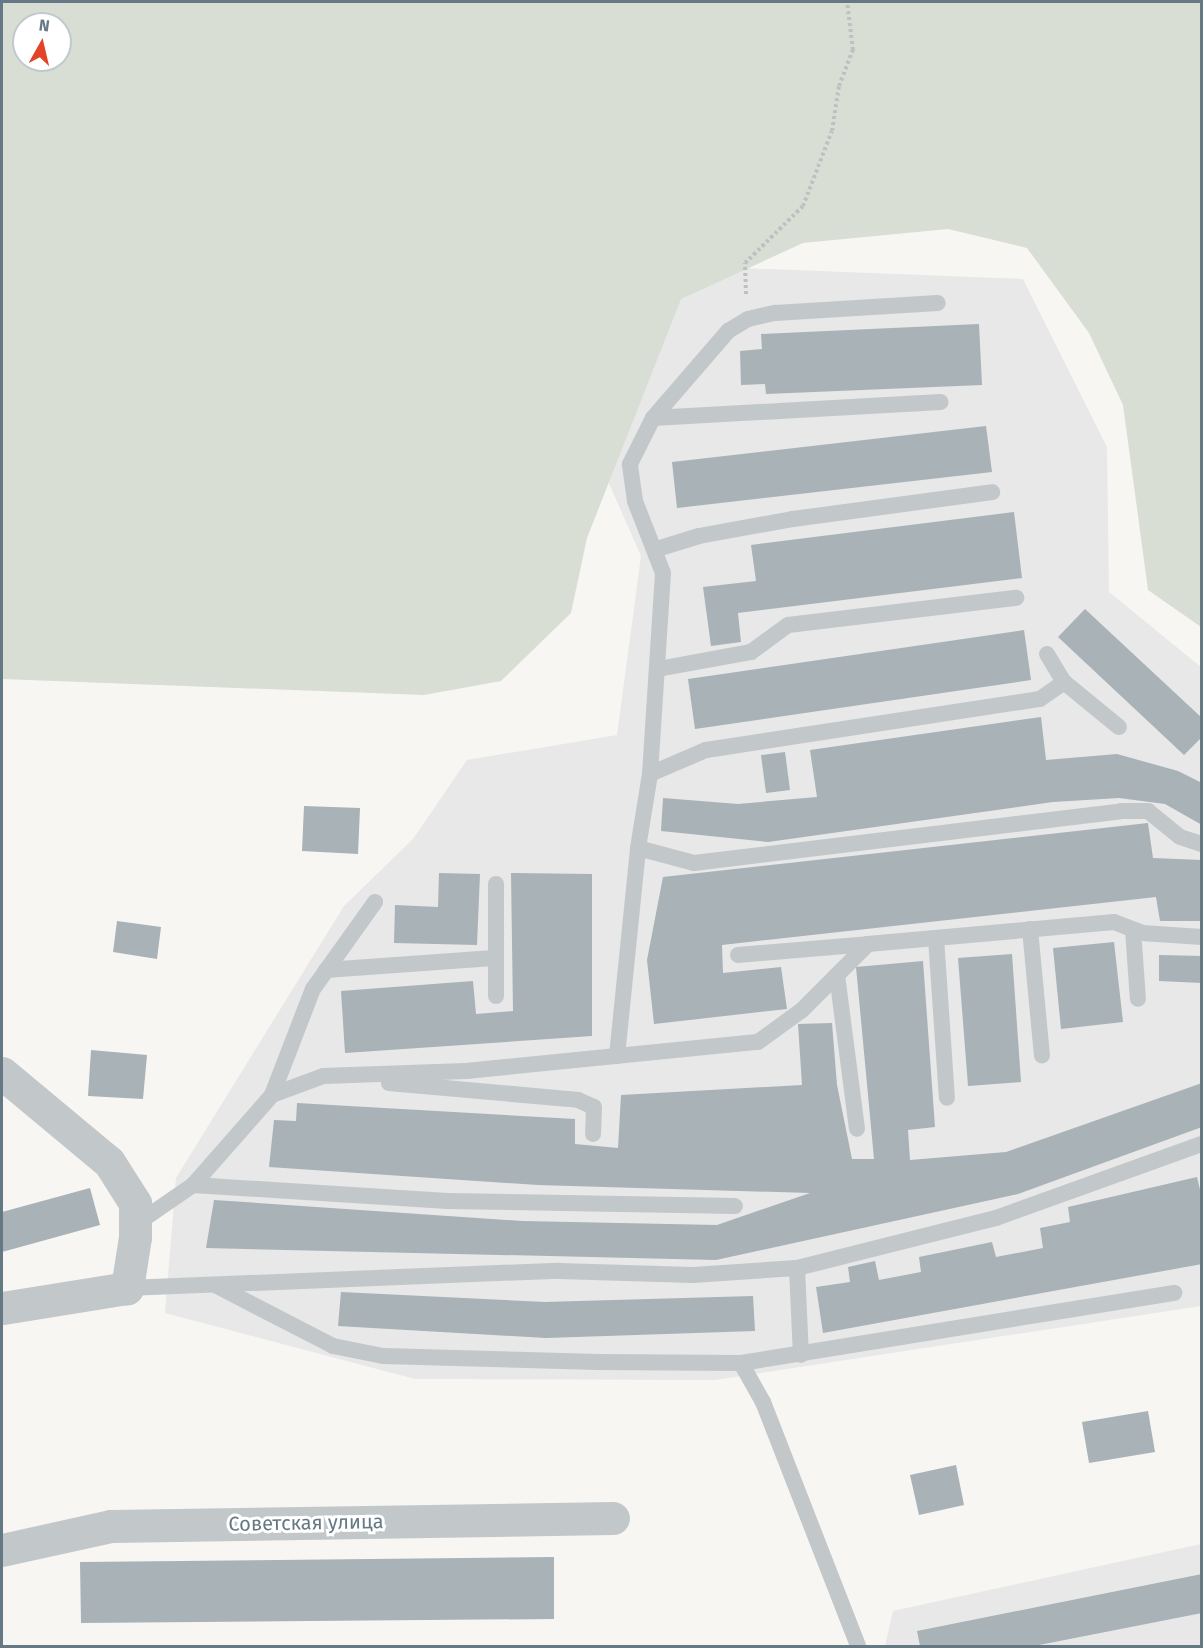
<!DOCTYPE html>
<meta charset="utf-8">
<style>
body{margin:0}
#map{position:relative;width:1203px;height:1648px;overflow:hidden;background:#f7f6f3;font-family:"Fira Sans",sans-serif}
div>[style]{position:absolute}
[style*='--x']{left:calc(var(--x)*1px);top:calc(var(--y)*1px);width:calc(var(--w)*1px);rotate:calc(var(--a)*1deg)}
.built>*{inset:0;background:#e7e8e7}
.green>*{inset:0;background:#d8ded4}
.building>*{inset:0;background:#a8b2b7}
.path>*{height:4px;margin-top:-2px;transform-origin:0;background:repeating-linear-gradient(90deg,#bec0c2 0 3px,transparent 0 6px)}
.lane>*{height:16px;margin:-8px;padding:0 8px;transform-origin:8px;border-radius:8px;background:#c2c7c9}
.street>*{height:33px;margin:-16.5px;padding:0 16.5px;transform-origin:16.5px;border-radius:16.5px;background:#c2c7c9}
span{translate:-50% -50%;white-space:nowrap;text-align:center;line-height:1.15;-webkit-text-stroke:6px #fff;paint-order:stroke}
.street-label{font-size:20px;color:#657985}
.frame{position:absolute;inset:0;border:3px solid #657985;pointer-events:none}
.north{position:absolute;left:12px;top:12px;width:60px;height:60px;box-sizing:border-box;background:#fff;border:2px solid #c1c9ce;border-radius:50%;rotate:8deg;font-size:16px;font-weight:700;line-height:24px;text-align:center;color:#657985}
.north::after{content:'';display:block;margin:auto;width:21px;height:27px;background:#e34427;clip-path:polygon(50% 0,100% 100%,50% 72%,0 100%)}
</style>
<div id="map">
<div class="built">
<div style="clip-path:polygon(663px 265px,1023px 279px,1107px 447px,1109px 592px,1201px 667px,1201px 1306px,715px 1380px,415px 1379px,165px 1313px,176px 1178px,344px 906px,413px 839px,467px 760px,617px 735px,641px 556px,608px 481px)"></div>
<div style="clip-path:polygon(1201px 1544px,1201px 1646px,885px 1646px,893px 1611px)"></div>
</div>
<div class="green">
<div style="clip-path:polygon(evenodd,2px 2px,1201px 2px,1201px 627px,1148px 590px,1123px 405px,1089px 333px,1027px 248px,948px 229px,803px 243px,681px 299px,587px 538px,571px 613px,501px 681px,424px 695px,2px 679px,2px 2px,24px 24px,60px 24px,60px 60px,24px 60px,24px 24px)"></div>
</div>
<div class="building">
<div style="clip-path:polygon(979px 324px,982px 385px,766px 394px,765px 384px,741px 385px,740px 351px,762px 349px,761px 334px)"></div>
<div style="clip-path:polygon(986px 426px,992px 472px,677px 508px,672px 462px)"></div>
<div style="clip-path:polygon(1014px 512px,1022px 578px,738px 613px,741px 642px,711px 646px,703px 587px,756px 581px,751px 545px)"></div>
<div style="clip-path:polygon(1085px 609px,1202px 718px,1202px 737px,1184px 755px,1058px 637px)"></div>
<div style="clip-path:polygon(1024px 630px,1031px 680px,695px 729px,688px 679px)"></div>
<div style="clip-path:polygon(1041px 717px,1046px 760px,1117px 754px,1178px 771px,1202px 783px,1202px 825px,1165px 804px,1119px 798px,1053px 802px,768px 842px,661px 831px,663px 798px,738px 804px,817px 797px,810px 750px)"></div>
<div style="clip-path:polygon(785px 752px,790px 790px,766px 793px,761px 755px)"></div>
<div style="clip-path:polygon(304px 806px,360px 808px,358px 854px,302px 851px)"></div>
<div style="clip-path:polygon(1148px 823px,1153px 858px,1202px 860px,1202px 921px,1160px 921px,1156px 897px,722px 945px,723px 973px,781px 967px,787px 1009px,654px 1024px,647px 960px,663px 877px)"></div>
<div style="clip-path:polygon(439px 873px,480px 874px,477px 945px,394px 943px,395px 905px,438px 907px)"></div>
<div style="clip-path:polygon(511px 873px,592px 874px,592px 1036px,345px 1053px,341px 991px,473px 981px,476px 1014px,513px 1011px)"></div>
<div style="clip-path:polygon(117px 921px,161px 927px,157px 959px,113px 952px)"></div>
<div style="clip-path:polygon(1114px 942px,1123px 1022px,1061px 1029px,1053px 948px)"></div>
<div style="clip-path:polygon(1012px 954px,1021px 1082px,968px 1086px,958px 958px)"></div>
<div style="clip-path:polygon(1159px 955px,1202px 956px,1202px 983px,1159px 981px)"></div>
<div style="clip-path:polygon(923px 961px,935px 1127px,908px 1130px,910px 1160px,1006px 1152px,1202px 1083px,1202px 1127px,1018px 1194px,716px 1260px,206px 1248px,214px 1200px,522px 1221px,717px 1225px,810px 1193px,538px 1185px,269px 1167px,274px 1120px,296px 1121px,297px 1103px,575px 1119px,575px 1144px,618px 1148px,621px 1095px,802px 1085px,798px 1024px,832px 1023px,837px 1085px,852px 1159px,874px 1159px,856px 967px)"></div>
<div style="clip-path:polygon(91px 1050px,147px 1055px,143px 1099px,88px 1096px)"></div>
<div style="clip-path:polygon(1197px 1177px,1202px 1198px,1202px 1264px,823px 1333px,816px 1287px,850px 1282px,848px 1267px,875px 1261px,879px 1280px,921px 1272px,919px 1257px,992px 1242px,996px 1257px,1043px 1248px,1040px 1228px,1070px 1222px,1068px 1207px)"></div>
<div style="clip-path:polygon(90px 1188px,100px 1225px,2px 1252px,2px 1212px)"></div>
<div style="clip-path:polygon(341px 1292px,545px 1302px,753px 1296px,755px 1331px,546px 1338px,338px 1326px)"></div>
<div style="clip-path:polygon(1148px 1411px,1155px 1452px,1089px 1463px,1082px 1422px)"></div>
<div style="clip-path:polygon(956px 1465px,964px 1505px,919px 1515px,910px 1475px)"></div>
<div style="clip-path:polygon(554px 1557px,554px 1619px,81px 1623px,80px 1562px)"></div>
<div style="clip-path:polygon(1202px 1574px,1202px 1613px,1034px 1646px,920px 1646px,917px 1631px)"></div>
</div>
<div class="path">
<div style="--x:746;--y:294;--w:31;--a:-92"></div>
<div style="--x:745;--y:263;--w:81;--a:-44.5"></div>
<div style="--x:803;--y:206;--w:80;--a:-68.9"></div>
<div style="--x:832;--y:131;--w:46;--a:-81.2"></div>
<div style="--x:839;--y:86;--w:39;--a:-69"></div>
<div style="--x:853;--y:50;--w:48;--a:-97.1"></div>
</div>
<div class="lane">
<div style="--x:653;--y:418;--w:288;--a:-3.2"></div>
<div style="--x:657;--y:549;--w:44;--a:-17.2"></div>
<div style="--x:699;--y:536;--w:96;--a:-10.3"></div>
<div style="--x:793;--y:519;--w:201;--a:-7.7"></div>
<div style="--x:1047;--y:654;--w:33;--a:59"></div>
<div style="--x:1064;--y:682;--w:71;--a:39.3"></div>
<div style="--x:658;--y:669;--w:95;--a:-10.4"></div>
<div style="--x:751;--y:652;--w:46;--a:-36.1"></div>
<div style="--x:788;--y:625;--w:230;--a:-6.8"></div>
<div style="--x:650;--y:774;--w:61;--a:-23.2"></div>
<div style="--x:706;--y:750;--w:338;--a:-8.7"></div>
<div style="--x:1040;--y:699;--w:29;--a:-35"></div>
<div style="--x:638;--y:848;--w:58;--a:15"></div>
<div style="--x:694;--y:863;--w:430;--a:-6.9"></div>
<div style="--x:1121;--y:811;--w:27;--a:0"></div>
<div style="--x:1148;--y:811;--w:41;--a:39.1"></div>
<div style="--x:1180;--y:837;--w:23;--a:18"></div>
<div style="--x:1030;--y:929;--w:127;--a:84.6"></div>
<div style="--x:1133;--y:930;--w:69;--a:85.9"></div>
<div style="--x:936;--y:938;--w:160;--a:86.1"></div>
<div style="--x:738;--y:955;--w:130;--a:-4.8"></div>
<div style="--x:326;--y:970;--w:168;--a:-4.1"></div>
<div style="--x:837;--y:975;--w:155;--a:82.6"></div>
<div style="--x:496;--y:996;--w:112;--a:-90"></div>
<div style="--x:617;--y:1056;--w:209;--a:-84.2"></div>
<div style="--x:638;--y:848;--w:75;--a:-80.8"></div>
<div style="--x:650;--y:774;--w:201;--a:-86.3"></div>
<div style="--x:663;--y:573;--w:77;--a:-111.3"></div>
<div style="--x:635;--y:501;--w:37;--a:-98"></div>
<div style="--x:630;--y:464;--w:51;--a:-63.4"></div>
<div style="--x:653;--y:418;--w:115;--a:-49.2"></div>
<div style="--x:728;--y:331;--w:23;--a:-31"></div>
<div style="--x:748;--y:319;--w:28;--a:-13"></div>
<div style="--x:775;--y:313;--w:163;--a:-3.5"></div>
<div style="--x:389;--y:1083;--w:190;--a:5.1"></div>
<div style="--x:578;--y:1100;--w:17;--a:24"></div>
<div style="--x:594;--y:1107;--w:27;--a:92"></div>
<div style="--x:272;--y:1095;--w:54;--a:-20.4"></div>
<div style="--x:323;--y:1076;--w:143;--a:-2"></div>
<div style="--x:466;--y:1071;--w:293;--a:-5.7"></div>
<div style="--x:758;--y:1042;--w:54;--a:-36"></div>
<div style="--x:802;--y:1010;--w:93;--a:-45"></div>
<div style="--x:868;--y:944;--w:247;--a:-5.1"></div>
<div style="--x:1114;--y:922;--w:30;--a:21"></div>
<div style="--x:1142;--y:933;--w:60;--a:3.8"></div>
<div style="--x:193;--y:1185;--w:120;--a:-48.7"></div>
<div style="--x:272;--y:1095;--w:114;--a:-68.9"></div>
<div style="--x:313;--y:989;--w:107;--a:-54.5"></div>
<div style="--x:135;--y:1225;--w:70;--a:-34.6"></div>
<div style="--x:193;--y:1185;--w:255;--a:3.6"></div>
<div style="--x:447;--y:1201;--w:288;--a:1"></div>
<div style="--x:797;--y:1268;--w:87;--a:87.4"></div>
<div style="--x:215;--y:1285;--w:133;--a:27.3"></div>
<div style="--x:333;--y:1346;--w:51;--a:11.3"></div>
<div style="--x:383;--y:1356;--w:216;--a:1.6"></div>
<div style="--x:599;--y:1362;--w:142;--a:0.4"></div>
<div style="--x:741;--y:1363;--w:439;--a:-9.2"></div>
<div style="--x:127;--y:1288;--w:432;--a:-2.3"></div>
<div style="--x:559;--y:1271;--w:134;--a:1.7"></div>
<div style="--x:693;--y:1275;--w:104;--a:-3.9"></div>
<div style="--x:797;--y:1268;--w:205;--a:-14.1"></div>
<div style="--x:996;--y:1218;--w:219;--a:-19.8"></div>
<div style="--x:741;--y:1363;--w:45;--a:60.6"></div>
<div style="--x:763;--y:1402;--w:262;--a:68.7"></div>
</div>
<div class="street">
<div style="--x:2;--y:1073;--w:139;--a:39.8"></div>
<div style="--x:109;--y:1162;--w:49;--a:57.6"></div>
<div style="--x:135;--y:1203;--w:34;--a:90"></div>
<div style="--x:135;--y:1237;--w:52;--a:98.9"></div>
<div style="--x:127;--y:1288;--w:127;--a:170.9"></div>
<div style="--x:2;--y:1550;--w:112;--a:-12.4"></div>
<div style="--x:111;--y:1526;--w:502;--a:-0.91"></div>
</div>
<div class="street-label">
<span style="left:306px;top:1523px;rotate:-1deg">Советская улица</span>
</div>
<div class="frame"></div>
<div class="north">N</div>
</div>
